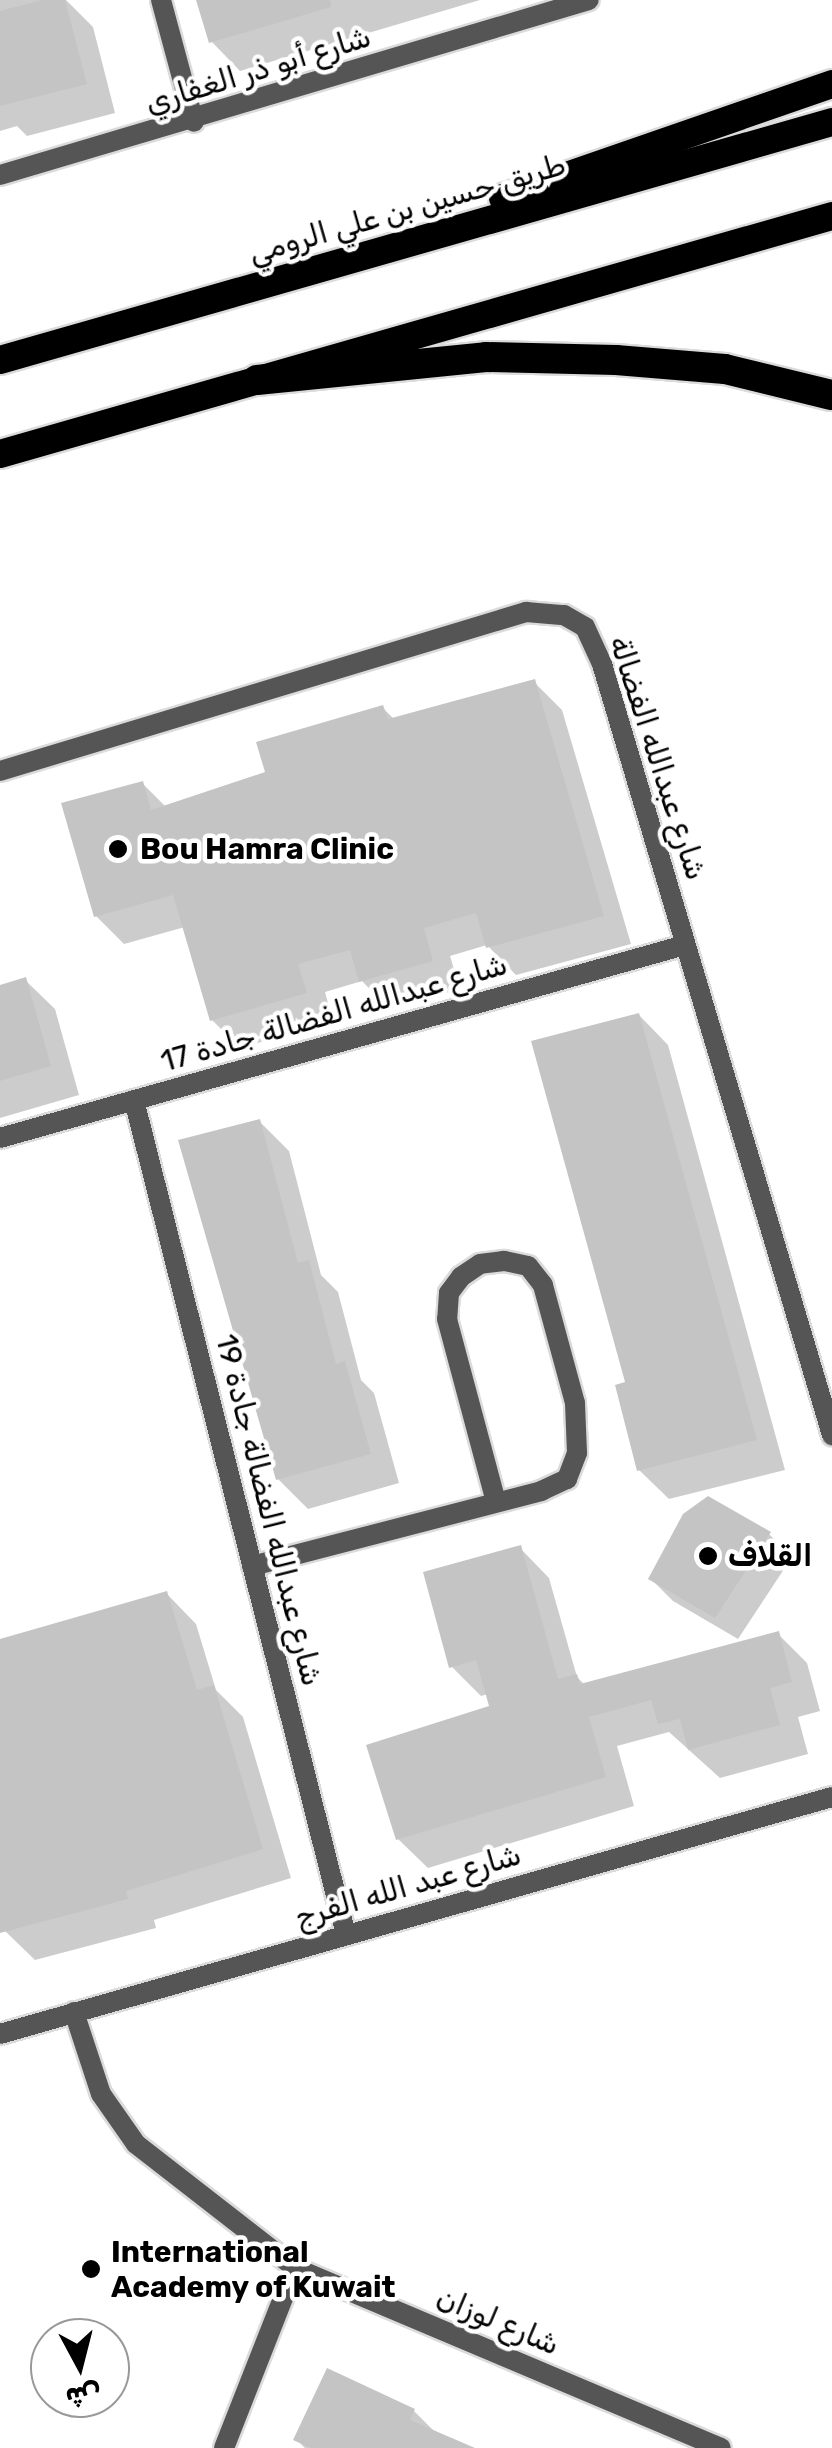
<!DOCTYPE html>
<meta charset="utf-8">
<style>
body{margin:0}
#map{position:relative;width:832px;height:2448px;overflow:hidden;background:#fff;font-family:Rubik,"Noto Naskh Arabic",sans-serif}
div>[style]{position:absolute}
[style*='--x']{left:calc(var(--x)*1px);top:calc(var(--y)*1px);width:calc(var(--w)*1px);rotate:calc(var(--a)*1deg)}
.shadow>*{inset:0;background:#0003}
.building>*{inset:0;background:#c4c4c4}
.roads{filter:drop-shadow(2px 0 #dbdbdb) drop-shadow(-2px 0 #dbdbdb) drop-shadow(0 2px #dbdbdb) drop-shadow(0 -2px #dbdbdb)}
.minor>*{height:20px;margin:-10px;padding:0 10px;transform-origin:10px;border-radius:10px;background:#555}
.tertiary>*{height:20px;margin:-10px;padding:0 10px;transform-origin:10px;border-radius:10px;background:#555}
.trunk>*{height:28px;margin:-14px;padding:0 14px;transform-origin:14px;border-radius:14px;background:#000}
.motorway>*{height:30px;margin:-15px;padding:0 15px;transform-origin:15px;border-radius:15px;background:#000}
.dots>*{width:28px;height:28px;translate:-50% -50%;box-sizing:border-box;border:5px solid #fff;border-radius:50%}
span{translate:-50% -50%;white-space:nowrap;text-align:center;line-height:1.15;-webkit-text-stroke:9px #fff;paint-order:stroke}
.street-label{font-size:30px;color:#000}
.poi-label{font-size:30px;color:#000;font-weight:700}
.left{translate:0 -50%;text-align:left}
.north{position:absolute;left:30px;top:2318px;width:100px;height:100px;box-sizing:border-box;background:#fff;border:2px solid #999;border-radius:50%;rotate:173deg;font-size:28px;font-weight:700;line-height:40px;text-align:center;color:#000}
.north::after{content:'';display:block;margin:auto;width:35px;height:45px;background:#000;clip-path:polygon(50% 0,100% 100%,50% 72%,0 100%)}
</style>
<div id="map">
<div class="shadow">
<div style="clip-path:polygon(0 0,66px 0,93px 27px,115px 113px,27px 136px,17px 126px,0 131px)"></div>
<div style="clip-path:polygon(199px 0,480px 0,240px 71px,211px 41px)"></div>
<div style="clip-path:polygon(534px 682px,562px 710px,631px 944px,516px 975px,487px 945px,450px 956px,460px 989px,389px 1009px,362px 981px,325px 992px,333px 1021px,240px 1048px,212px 1020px,185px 927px,124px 944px,96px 916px,142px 783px,166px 807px,268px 774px,383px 708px,395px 720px)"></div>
<div style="clip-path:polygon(25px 980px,55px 1009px,79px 1095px,0 1118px,0 987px)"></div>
<div style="clip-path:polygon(639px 1015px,668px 1045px,785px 1470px,669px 1499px,639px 1470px,628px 1384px)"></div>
<div style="clip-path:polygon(260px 1122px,289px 1151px,321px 1275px,338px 1292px,361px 1380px,374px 1393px,399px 1483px,308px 1509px,278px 1479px)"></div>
<div style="clip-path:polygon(769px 1534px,792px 1557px,738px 1639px,673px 1601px,651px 1579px)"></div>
<div style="clip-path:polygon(520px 1548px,549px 1578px,577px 1677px,586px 1686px,778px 1634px,807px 1663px,820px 1711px,798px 1717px,808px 1754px,720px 1778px,669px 1732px,617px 1746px,634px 1806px,428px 1868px,398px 1839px,492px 1707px,488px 1694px,481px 1696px,451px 1666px)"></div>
<div style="clip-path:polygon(167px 1594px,196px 1624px,216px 1690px,243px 1717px,291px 1878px,154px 1920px,156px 1928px,35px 1960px,5px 1931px,0 1911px,0 1643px)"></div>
<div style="clip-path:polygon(414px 2411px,438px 2435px,469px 2448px,305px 2448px,296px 2439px)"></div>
</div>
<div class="building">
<div style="clip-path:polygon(42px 0,65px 0,87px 84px,0 106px,0 11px)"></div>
<div style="clip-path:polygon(196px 0,330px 0,331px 7px,209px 43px)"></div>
<div style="clip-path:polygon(535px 679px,604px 916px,486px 948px,476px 913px,424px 928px,433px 961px,359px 982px,350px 950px,298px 964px,307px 993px,210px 1021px,173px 895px,94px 917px,61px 803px,143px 781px,151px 810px,265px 772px,256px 742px,383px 705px,388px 719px)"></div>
<div style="clip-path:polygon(26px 977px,51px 1066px,0 1081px,0 985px)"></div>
<div style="clip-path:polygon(639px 1013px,757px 1440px,637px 1471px,615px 1385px,625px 1382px,531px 1041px)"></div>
<div style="clip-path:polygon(260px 1119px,298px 1263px,309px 1260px,336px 1364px,345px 1361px,371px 1454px,276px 1480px,178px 1140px)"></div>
<div style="clip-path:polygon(708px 1496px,771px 1532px,715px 1618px,648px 1579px,683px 1514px)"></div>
<div style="clip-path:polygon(521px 1545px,558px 1679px,577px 1674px,580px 1684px,779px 1631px,792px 1682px,770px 1688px,780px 1725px,688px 1750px,680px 1719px,658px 1724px,651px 1700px,589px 1717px,606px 1777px,396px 1840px,366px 1745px,489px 1706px,476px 1660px,449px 1668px,423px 1572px)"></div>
<div style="clip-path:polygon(167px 1591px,197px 1690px,214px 1685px,263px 1849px,126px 1891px,128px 1899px,0 1933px,0 1639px)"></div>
<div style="clip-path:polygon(327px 2368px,415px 2409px,410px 2420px,475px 2448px,311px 2448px,293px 2440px)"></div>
</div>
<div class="roads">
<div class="minor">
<div style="--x:161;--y:0;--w:126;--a:74.9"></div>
<div style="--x:0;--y:175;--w:614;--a:-16.55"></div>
<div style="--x:0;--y:771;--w:550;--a:-16.82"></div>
<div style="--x:526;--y:612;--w:38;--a:5"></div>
<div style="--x:564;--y:615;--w:24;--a:30"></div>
<div style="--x:585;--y:627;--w:41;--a:65.3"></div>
<div style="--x:602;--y:664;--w:805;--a:73.39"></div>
<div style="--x:134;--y:1100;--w:861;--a:75.75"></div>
<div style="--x:0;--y:1138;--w:712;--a:-15.74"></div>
<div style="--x:252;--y:1566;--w:299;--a:-14.5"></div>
<div style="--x:541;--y:1491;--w:29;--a:-25"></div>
<div style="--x:567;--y:1479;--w:28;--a:-69"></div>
<div style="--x:577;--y:1453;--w:50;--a:-92.3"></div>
<div style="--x:575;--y:1403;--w:122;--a:-105.2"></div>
<div style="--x:543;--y:1285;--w:24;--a:-128"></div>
<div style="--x:528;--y:1266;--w:25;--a:-168"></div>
<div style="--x:504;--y:1261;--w:24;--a:173"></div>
<div style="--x:480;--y:1264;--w:23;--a:146"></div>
<div style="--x:461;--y:1277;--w:20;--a:127"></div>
<div style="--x:449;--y:1293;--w:26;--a:94"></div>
<div style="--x:447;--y:1319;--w:189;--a:75"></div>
<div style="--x:74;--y:2012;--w:86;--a:71.8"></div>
<div style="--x:101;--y:2094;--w:61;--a:55"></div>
<div style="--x:136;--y:2144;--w:202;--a:37.9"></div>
<div style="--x:295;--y:2268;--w:462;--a:22.9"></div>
<div style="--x:224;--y:2448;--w:193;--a:-68.5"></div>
</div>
<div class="tertiary">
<div style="--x:0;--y:2034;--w:865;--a:-15.9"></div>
</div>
<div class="trunk">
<div style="--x:503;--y:198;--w:348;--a:-19.1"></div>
<div style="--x:0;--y:360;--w:865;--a:-15.96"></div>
<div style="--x:0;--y:454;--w:865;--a:-15.96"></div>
</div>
<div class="motorway">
<div style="--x:257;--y:380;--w:230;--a:-5.7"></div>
<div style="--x:486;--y:357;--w:130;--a:1.3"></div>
<div style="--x:616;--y:360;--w:109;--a:4.7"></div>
<div style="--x:725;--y:369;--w:110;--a:13.7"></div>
</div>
</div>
<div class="dots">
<div style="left:118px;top:849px;background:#000"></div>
<div style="left:708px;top:1556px;background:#000"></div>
<div style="left:91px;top:2269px;background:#000"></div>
</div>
<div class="street-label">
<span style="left:258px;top:70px;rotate:-17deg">شارع أبو ذر الغفاري</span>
<span style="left:407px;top:209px;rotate:-16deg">طريق حسين بن علي الرومي</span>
<span style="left:658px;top:758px;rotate:72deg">شارع عبدالله الفضالة</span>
<span style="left:334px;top:1013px;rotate:-16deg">شارع عبدالله الفضالة جادة 17</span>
<span style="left:269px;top:1510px;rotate:76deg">شارع عبدالله الفضالة جادة 19</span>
<span style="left:408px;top:1886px;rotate:-16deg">شارع عبد الله الفرج</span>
<span style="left:498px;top:2321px;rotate:23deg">شارع لوزان</span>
</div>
<div class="poi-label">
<span class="left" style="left:140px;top:849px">Bou Hamra Clinic</span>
<span class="left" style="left:728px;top:1556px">القلاف</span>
<span class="left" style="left:111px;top:2269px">International<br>Academy of Kuwait</span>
</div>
<div class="north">ش</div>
</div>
